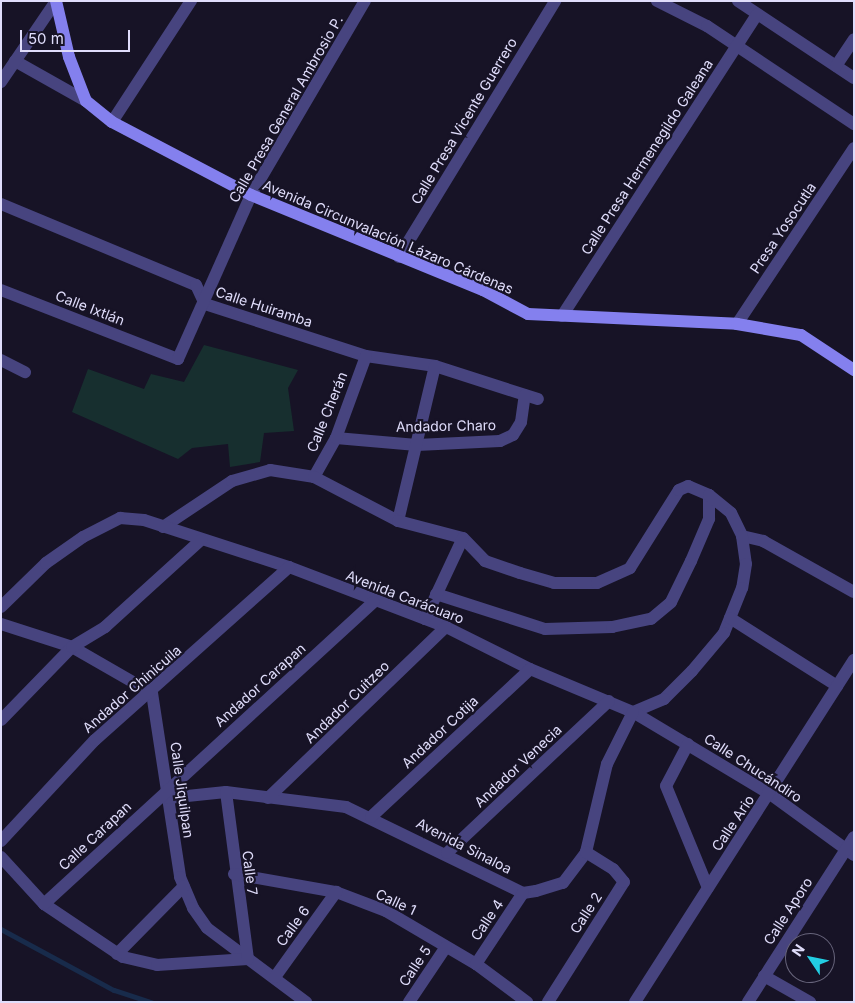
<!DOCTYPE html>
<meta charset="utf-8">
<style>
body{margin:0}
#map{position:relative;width:855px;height:1003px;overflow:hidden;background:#171326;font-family:Inter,sans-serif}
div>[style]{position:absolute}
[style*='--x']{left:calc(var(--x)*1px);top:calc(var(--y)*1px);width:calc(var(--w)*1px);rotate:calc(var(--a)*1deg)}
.green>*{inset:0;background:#172f2f}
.stream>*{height:4.5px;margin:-2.25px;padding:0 2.25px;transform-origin:2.25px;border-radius:2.25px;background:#182b4b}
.street>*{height:12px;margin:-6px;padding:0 6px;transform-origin:6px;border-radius:6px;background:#47447f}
.secondary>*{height:12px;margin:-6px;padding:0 6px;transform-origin:6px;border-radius:6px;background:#8480ee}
span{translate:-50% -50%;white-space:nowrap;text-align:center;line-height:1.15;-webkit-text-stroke:4.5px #171326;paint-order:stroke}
.street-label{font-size:14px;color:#e0ddfb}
.frame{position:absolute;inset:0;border:2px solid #e0ddfb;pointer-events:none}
.north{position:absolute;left:785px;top:933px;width:50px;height:50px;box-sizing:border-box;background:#171326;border:1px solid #67647b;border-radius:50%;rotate:304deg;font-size:14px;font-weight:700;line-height:20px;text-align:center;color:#e0ddfb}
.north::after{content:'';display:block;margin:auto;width:18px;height:22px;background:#22cde2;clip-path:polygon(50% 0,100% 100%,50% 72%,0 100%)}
.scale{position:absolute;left:20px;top:30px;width:110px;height:22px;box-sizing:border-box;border:2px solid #e0ddfb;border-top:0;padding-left:6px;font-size:15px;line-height:18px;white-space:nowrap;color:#e0ddfb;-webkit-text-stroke:4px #171326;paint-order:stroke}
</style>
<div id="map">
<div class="green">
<div style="clip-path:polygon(204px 345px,298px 370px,288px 388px,294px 431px,264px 433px,260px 462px,230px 467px,228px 444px,192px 448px,178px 459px,72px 412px,88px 369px,144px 389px,151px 374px,184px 382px)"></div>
</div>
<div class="stream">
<div style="--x:1;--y:929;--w:128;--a:28.4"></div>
<div style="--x:114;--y:990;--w:40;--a:18"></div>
</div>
<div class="street">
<div style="--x:657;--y:1;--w:56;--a:26.6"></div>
<div style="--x:707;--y:26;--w:177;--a:33.7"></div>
<div style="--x:738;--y:1;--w:139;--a:33.6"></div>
<div style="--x:15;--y:61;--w:81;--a:29.4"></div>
<div style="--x:836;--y:66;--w:32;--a:-56"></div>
<div style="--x:1;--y:82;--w:98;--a:-55.8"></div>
<div style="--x:112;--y:122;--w:145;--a:-56.9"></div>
<div style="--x:1;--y:204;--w:211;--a:22.6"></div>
<div style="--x:196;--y:285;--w:21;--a:65"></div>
<div style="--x:205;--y:304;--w:169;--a:17.9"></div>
<div style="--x:366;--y:356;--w:70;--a:8.2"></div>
<div style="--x:435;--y:366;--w:108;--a:17.8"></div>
<div style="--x:399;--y:257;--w:300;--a:-58.6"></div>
<div style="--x:1;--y:290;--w:190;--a:21.3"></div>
<div style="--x:178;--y:359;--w:180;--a:-66"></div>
<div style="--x:251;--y:195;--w:225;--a:-59.6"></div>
<div style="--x:562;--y:316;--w:359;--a:-57.1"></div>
<div style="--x:737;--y:324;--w:211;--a:-56.4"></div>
<div style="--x:1;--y:360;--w:27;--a:27"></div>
<div style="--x:336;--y:438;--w:81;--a:4.9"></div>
<div style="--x:417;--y:445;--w:83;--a:-2.8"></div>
<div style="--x:500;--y:441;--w:14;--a:-25"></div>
<div style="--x:513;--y:435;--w:15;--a:-58"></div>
<div style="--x:521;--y:422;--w:27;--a:-82"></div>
<div style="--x:314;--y:477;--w:45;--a:-60.6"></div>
<div style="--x:336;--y:438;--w:87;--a:-69.9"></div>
<div style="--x:398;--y:521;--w:159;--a:-76.6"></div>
<div style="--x:163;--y:527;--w:83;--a:-33.7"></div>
<div style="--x:232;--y:481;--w:40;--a:-16"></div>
<div style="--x:270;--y:470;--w:45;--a:9"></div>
<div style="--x:314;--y:477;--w:95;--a:27.6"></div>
<div style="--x:398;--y:521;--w:67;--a:14.7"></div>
<div style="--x:463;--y:538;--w:32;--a:46"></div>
<div style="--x:485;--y:561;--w:37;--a:19"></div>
<div style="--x:520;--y:573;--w:35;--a:16"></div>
<div style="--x:554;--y:583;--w:43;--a:0"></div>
<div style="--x:597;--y:583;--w:36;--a:-24"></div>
<div style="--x:630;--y:568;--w:92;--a:-57.9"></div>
<div style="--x:679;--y:490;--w:10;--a:-24"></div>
<div style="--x:688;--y:486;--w:23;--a:23"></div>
<div style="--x:742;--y:536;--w:22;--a:13"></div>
<div style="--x:763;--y:541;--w:104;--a:29.3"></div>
<div style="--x:436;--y:594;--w:114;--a:17.8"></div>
<div style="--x:545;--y:629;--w:67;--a:-1.7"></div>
<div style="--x:612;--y:627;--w:40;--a:-12"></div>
<div style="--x:651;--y:619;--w:26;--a:-40"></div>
<div style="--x:671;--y:602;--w:46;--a:-64"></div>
<div style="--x:691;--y:561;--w:46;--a:-66.8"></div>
<div style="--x:709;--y:519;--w:24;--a:-90"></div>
<div style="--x:709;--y:495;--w:28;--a:39"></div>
<div style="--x:731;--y:513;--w:25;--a:64"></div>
<div style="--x:742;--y:536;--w:28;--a:82"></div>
<div style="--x:746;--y:564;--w:24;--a:99"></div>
<div style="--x:742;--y:588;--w:48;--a:111.8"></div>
<div style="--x:724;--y:633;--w:50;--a:130.1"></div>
<div style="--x:692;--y:671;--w:40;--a:135"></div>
<div style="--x:664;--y:699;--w:34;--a:157"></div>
<div style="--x:1;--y:607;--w:63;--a:-44.4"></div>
<div style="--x:46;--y:563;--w:45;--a:-35.1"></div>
<div style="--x:83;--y:537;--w:42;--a:-27.2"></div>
<div style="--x:120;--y:518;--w:24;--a:5"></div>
<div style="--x:144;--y:520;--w:152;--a:18"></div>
<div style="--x:289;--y:567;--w:168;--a:20.9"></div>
<div style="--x:446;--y:627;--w:94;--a:26.6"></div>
<div style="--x:530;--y:669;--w:112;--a:22.7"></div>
<div style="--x:633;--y:712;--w:160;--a:30.9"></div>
<div style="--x:770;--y:794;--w:104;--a:36"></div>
<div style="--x:730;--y:618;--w:127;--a:32.4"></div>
<div style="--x:425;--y:619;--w:89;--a:-64.9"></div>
<div style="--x:1;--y:624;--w:75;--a:17.9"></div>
<div style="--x:72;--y:647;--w:92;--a:29.9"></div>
<div style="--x:152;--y:693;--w:186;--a:81.3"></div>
<div style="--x:180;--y:877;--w:34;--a:67"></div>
<div style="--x:193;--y:908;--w:24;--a:55"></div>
<div style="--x:207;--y:928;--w:124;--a:36.8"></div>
<div style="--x:1;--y:720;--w:102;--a:-45.8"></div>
<div style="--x:72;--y:647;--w:39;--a:-31"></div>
<div style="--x:105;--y:627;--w:130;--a:-42.2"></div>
<div style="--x:688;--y:744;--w:47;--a:117.6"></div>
<div style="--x:666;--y:786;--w:110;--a:67.6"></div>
<div style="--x:168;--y:798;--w:58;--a:-5.9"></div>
<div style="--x:226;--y:792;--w:121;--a:7.1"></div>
<div style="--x:346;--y:807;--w:197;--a:25.9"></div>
<div style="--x:523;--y:893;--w:13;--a:-9"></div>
<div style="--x:536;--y:891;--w:28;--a:-17"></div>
<div style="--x:563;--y:883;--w:39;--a:-53"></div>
<div style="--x:586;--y:852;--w:90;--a:-76.6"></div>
<div style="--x:607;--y:764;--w:58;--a:-63.4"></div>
<div style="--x:268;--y:798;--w:247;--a:-43.9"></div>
<div style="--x:371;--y:817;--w:217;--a:-42.9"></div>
<div style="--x:1;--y:841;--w:138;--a:-47.1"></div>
<div style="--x:95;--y:740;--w:260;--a:-41.7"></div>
<div style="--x:447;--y:853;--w:222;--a:-43.2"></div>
<div style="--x:1;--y:857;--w:64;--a:47.5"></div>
<div style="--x:44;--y:904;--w:95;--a:33.9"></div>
<div style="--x:123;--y:957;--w:35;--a:13"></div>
<div style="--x:157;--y:965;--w:91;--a:-3.8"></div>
<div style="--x:248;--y:959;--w:168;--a:-97.5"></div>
<div style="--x:234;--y:874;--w:104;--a:10"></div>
<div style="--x:336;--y:892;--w:53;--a:20.8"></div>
<div style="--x:386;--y:911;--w:104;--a:30.5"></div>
<div style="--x:476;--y:964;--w:64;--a:36.7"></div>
<div style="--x:44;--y:904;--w:447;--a:-42.5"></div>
<div style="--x:117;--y:954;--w:95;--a:-45.4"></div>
<div style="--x:476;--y:964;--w:85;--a:-56.5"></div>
<div style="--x:764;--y:976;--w:53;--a:29.5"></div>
<div style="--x:275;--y:977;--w:105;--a:-54.3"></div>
<div style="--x:409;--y:1002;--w:66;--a:-56.1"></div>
<div style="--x:548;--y:1002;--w:142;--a:-57.7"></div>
<div style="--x:624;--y:882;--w:17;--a:-130"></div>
<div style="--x:613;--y:869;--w:32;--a:-148"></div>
<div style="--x:635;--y:1002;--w:406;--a:-57.4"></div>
<div style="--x:748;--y:1002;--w:196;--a:-57.3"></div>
</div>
<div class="secondary">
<div style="--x:56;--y:1;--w:57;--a:76.9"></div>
<div style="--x:69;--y:57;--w:47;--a:68.9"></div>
<div style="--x:86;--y:101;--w:33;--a:39"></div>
<div style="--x:112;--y:122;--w:157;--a:27.7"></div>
<div style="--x:251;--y:195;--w:251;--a:22.3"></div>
<div style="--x:483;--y:290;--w:51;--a:28.1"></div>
<div style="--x:528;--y:314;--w:209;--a:2.7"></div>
<div style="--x:737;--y:324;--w:65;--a:9.8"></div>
<div style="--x:801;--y:335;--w:64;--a:33.4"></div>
</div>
<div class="street-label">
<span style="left:286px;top:109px;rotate:-60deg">Calle Presa General Ambrosio P.</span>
<span style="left:464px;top:121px;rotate:-59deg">Calle Presa Vicente Guerrero</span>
<span style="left:647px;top:157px;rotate:-57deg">Calle Presa Hermenegildo Galeana</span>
<span style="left:783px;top:228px;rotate:-56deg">Presa Yosocutla</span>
<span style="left:388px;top:237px;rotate:23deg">Avenida Circunvalación Lázaro Cárdenas</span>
<span style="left:264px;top:307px;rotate:18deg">Calle Huiramba</span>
<span style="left:90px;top:308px;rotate:21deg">Calle Ixtlán</span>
<span style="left:327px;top:412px;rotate:-68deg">Calle Cherán</span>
<span style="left:446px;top:426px;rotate:-1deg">Andador Charo</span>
<span style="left:405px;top:597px;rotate:21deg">Avenida Carácuaro</span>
<span style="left:260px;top:685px;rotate:-42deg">Andador Carapan</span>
<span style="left:132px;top:689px;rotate:-41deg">Andador Chinicuila</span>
<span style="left:347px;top:702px;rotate:-44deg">Andador Cuitzeo</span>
<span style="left:440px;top:732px;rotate:-43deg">Andador Cotija</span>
<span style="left:518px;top:766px;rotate:-43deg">Andador Venecia</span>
<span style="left:753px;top:768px;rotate:33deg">Calle Chucándiro</span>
<span style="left:182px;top:790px;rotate:82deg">Calle Jiquilpan</span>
<span style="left:733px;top:823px;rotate:-56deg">Calle Ario</span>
<span style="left:95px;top:836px;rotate:-43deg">Calle Carapan</span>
<span style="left:464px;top:846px;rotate:27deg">Avenida Sinaloa</span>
<span style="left:250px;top:873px;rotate:83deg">Calle 7</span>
<span style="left:396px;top:902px;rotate:25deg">Calle 1</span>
<span style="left:788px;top:911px;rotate:-57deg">Calle Aporo</span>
<span style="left:586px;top:913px;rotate:-57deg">Calle 2</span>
<span style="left:487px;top:920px;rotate:-56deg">Calle 4</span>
<span style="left:293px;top:926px;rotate:-54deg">Calle 6</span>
<span style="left:415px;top:966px;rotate:-56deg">Calle 5</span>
</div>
<div class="frame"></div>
<div class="north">N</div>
<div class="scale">50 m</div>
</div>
